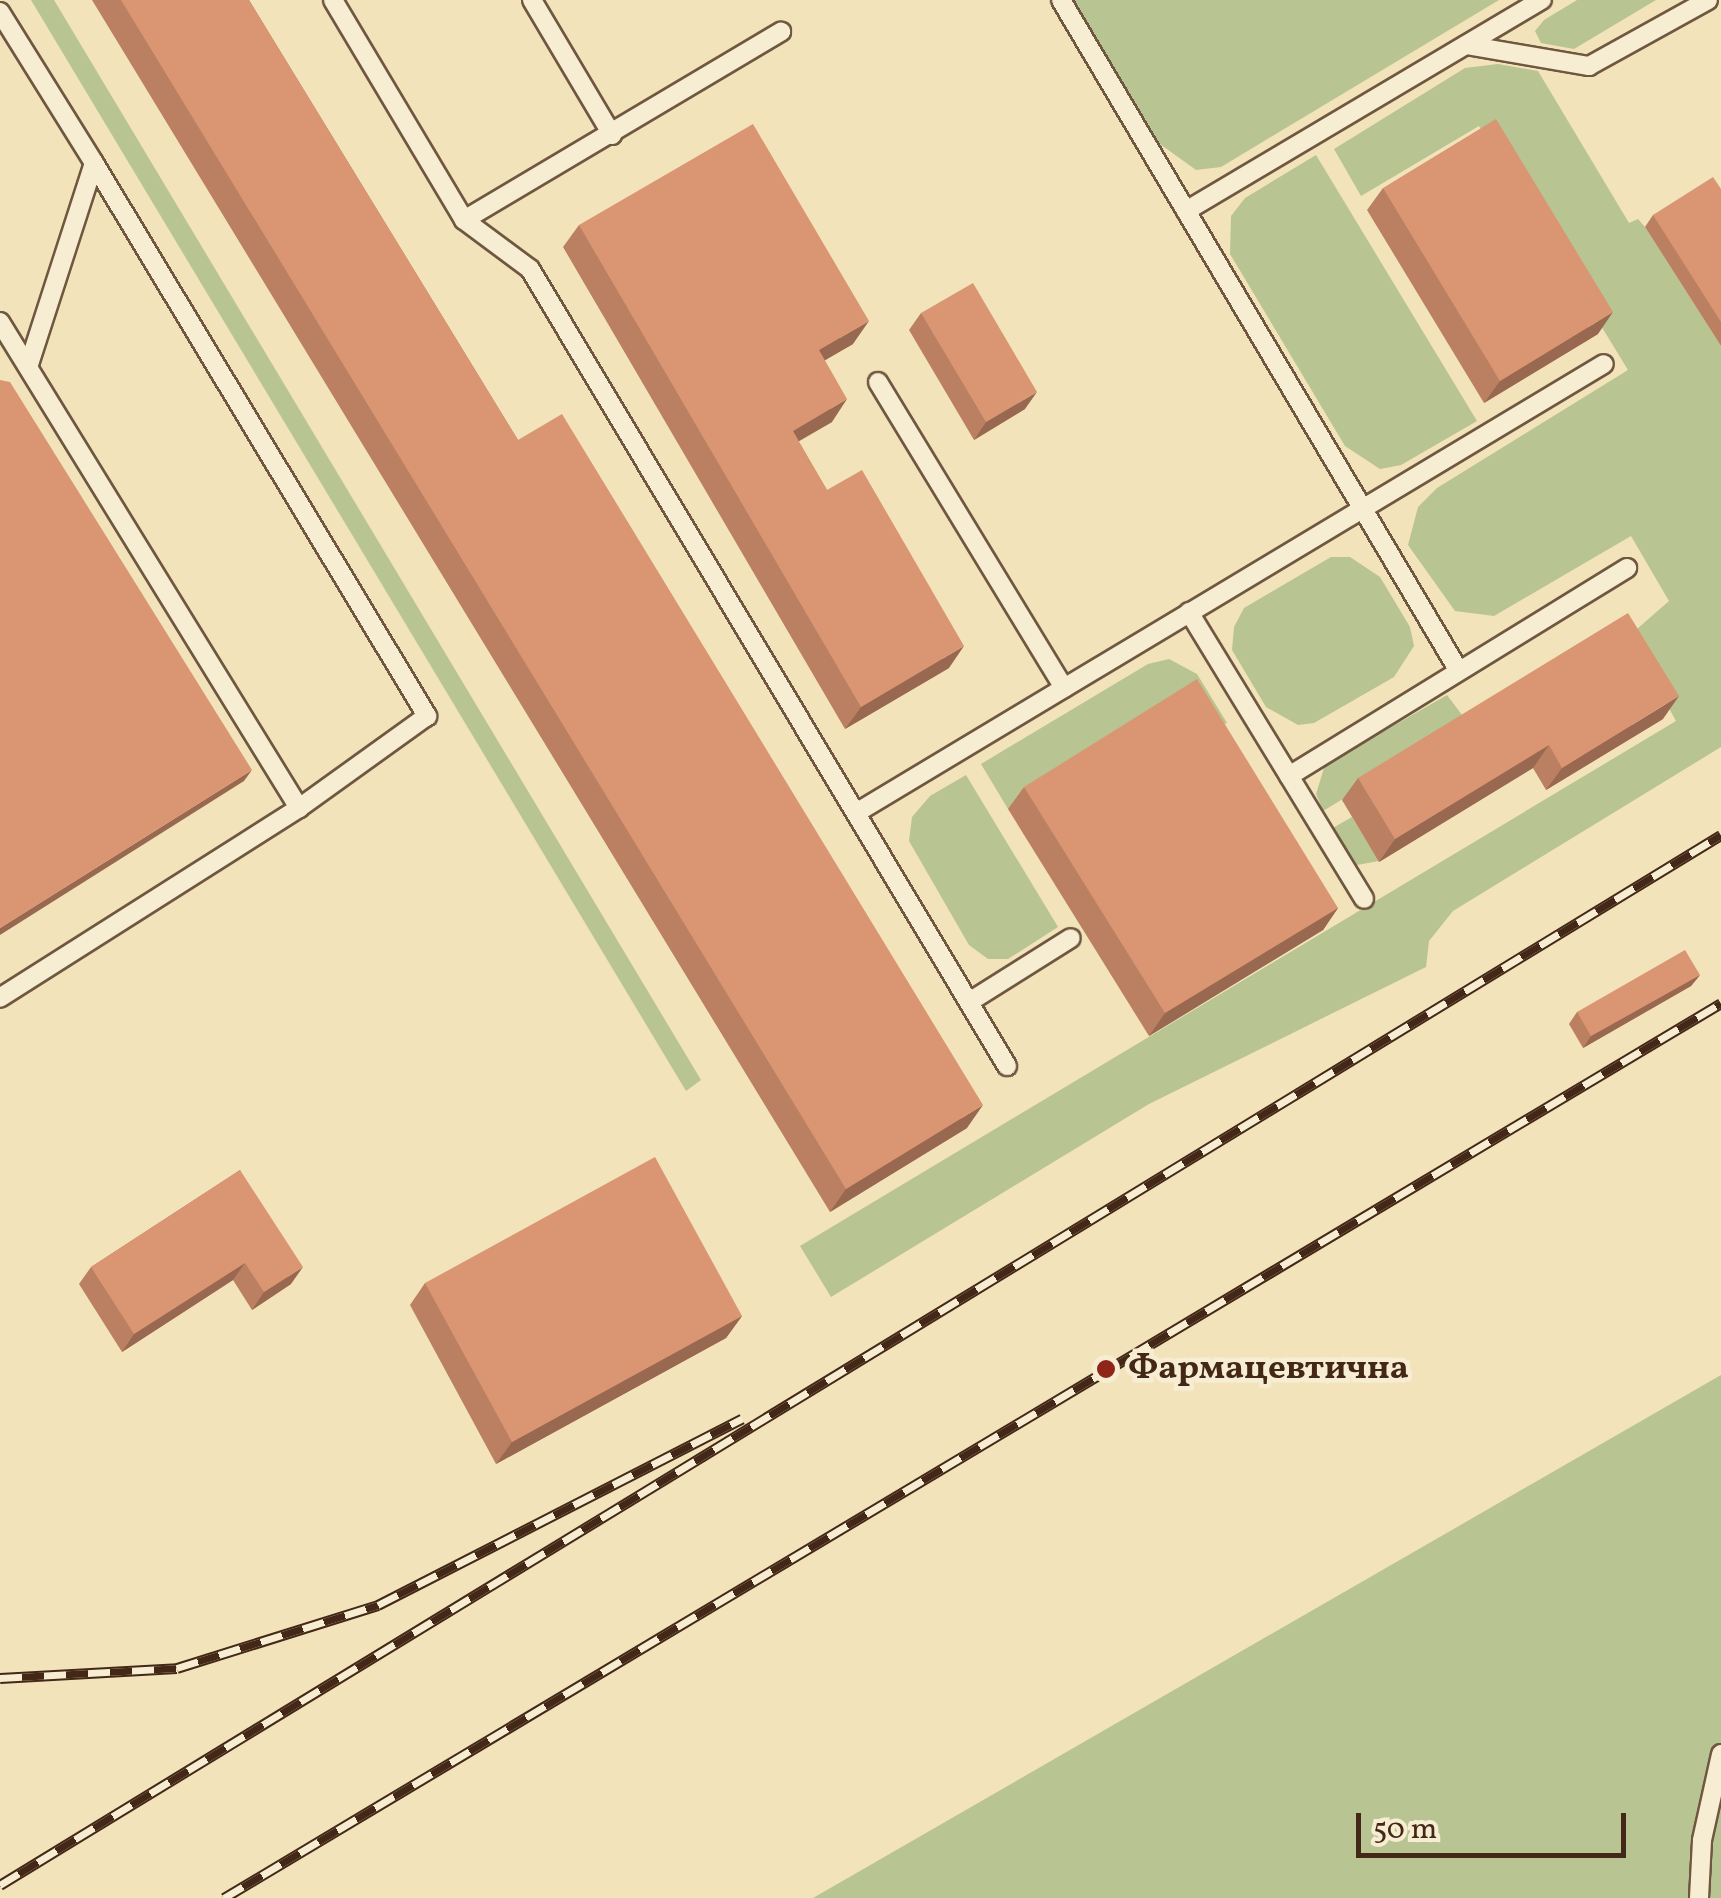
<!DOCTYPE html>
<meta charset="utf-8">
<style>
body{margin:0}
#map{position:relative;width:1721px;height:1898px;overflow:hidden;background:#f2e3ba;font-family:Vollkorn,serif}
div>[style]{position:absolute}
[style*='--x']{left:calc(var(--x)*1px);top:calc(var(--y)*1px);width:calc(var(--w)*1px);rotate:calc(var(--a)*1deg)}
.green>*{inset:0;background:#b8c492}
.roads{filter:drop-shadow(2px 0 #6f5740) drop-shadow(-2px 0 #6f5740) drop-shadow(0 2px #6f5740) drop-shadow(0 -2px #6f5740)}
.lane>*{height:18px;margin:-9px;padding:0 9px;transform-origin:9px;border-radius:9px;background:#f7edd2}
.rail>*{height:11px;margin-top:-5.5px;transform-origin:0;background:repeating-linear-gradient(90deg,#f7edd2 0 22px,#432818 0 44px);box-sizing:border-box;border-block:2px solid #432818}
.wall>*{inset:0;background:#bb8062}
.shaded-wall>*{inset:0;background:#996850}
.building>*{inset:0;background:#da9572}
.dots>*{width:28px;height:28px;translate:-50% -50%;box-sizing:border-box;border:5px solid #f7edd2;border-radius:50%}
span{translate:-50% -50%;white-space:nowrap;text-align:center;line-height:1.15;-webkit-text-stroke:9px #f7edd2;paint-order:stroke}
.poi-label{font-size:35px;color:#432818;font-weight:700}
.left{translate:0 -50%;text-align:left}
.scale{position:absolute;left:1356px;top:1813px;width:270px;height:45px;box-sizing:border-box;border:5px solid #432818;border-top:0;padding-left:12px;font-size:30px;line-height:35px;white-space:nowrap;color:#432818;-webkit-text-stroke:8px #f7edd2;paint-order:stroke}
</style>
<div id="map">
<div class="green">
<div style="clip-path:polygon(31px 0,54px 0,701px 1080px,686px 1091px)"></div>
<div style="clip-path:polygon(1074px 0,1499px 0,1221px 167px,1196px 170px,1160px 144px)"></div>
<div style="clip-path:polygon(1577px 0,1656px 0,1574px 49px,1541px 43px,1535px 31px,1544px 20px)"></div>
<div style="clip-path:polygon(1498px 64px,1538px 71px,1629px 223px,1638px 219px,1645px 227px,1721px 346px,1721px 747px,1453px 911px,1429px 941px,1426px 967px,1149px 1104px,831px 1297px,800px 1246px,1676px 721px,1635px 646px,1637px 629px,1669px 601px,1631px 536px,1494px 616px,1455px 611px,1408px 545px,1418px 507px,1437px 488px,1628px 370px,1479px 126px,1361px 196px,1334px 149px,1465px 68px)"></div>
<div style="clip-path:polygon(1316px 155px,1477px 421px,1401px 465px,1380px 469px,1345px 446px,1230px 254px,1231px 216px,1245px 198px)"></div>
<div style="clip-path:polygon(1331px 557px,1350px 557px,1380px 577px,1410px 627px,1414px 646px,1394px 677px,1314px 723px,1298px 725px,1266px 707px,1232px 650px,1234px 627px,1244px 608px)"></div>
<div style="clip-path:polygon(1169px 659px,1197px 674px,1227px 723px,1008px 809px,981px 764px,1148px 664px)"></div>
<div style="clip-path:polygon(1447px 695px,1468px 723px,1323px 811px,1316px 794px,1325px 765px)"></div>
<div style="clip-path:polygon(966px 775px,1058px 927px,1008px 959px,988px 959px,969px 945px,909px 841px,912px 817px,930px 796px)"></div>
<div style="clip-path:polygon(1352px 817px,1379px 861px,1357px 865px,1348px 858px,1331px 829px)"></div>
<div style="clip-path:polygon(1721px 1375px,1721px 1898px,813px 1898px)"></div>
</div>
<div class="roads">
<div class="lane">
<div style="--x:333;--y:0;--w:256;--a:59.2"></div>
<div style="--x:464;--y:220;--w:82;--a:36.6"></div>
<div style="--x:530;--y:269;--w:929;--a:59.1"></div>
<div style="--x:532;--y:0;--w:157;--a:59.3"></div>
<div style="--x:1061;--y:0;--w:780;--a:59.33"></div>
<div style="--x:0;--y:12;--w:178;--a:58.1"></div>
<div style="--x:94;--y:163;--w:214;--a:107.9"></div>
<div style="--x:1466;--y:45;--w:125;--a:9.7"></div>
<div style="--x:1589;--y:66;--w:136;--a:-29"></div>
<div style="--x:94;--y:163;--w:646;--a:58.94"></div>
<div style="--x:427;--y:716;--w:158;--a:144.3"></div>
<div style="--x:1186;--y:211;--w:414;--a:-30.7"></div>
<div style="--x:464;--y:220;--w:369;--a:-30.7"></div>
<div style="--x:0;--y:322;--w:571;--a:58.4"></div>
<div style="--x:299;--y:808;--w:354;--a:147.6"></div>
<div style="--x:878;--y:382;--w:358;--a:58.7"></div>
<div style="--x:1189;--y:612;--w:336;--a:58.6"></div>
<div style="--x:1289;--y:776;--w:397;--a:-31.6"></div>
<div style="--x:856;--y:813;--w:872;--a:-30.98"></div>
<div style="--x:969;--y:1002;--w:120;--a:-32.1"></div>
<div style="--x:1699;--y:1898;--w:58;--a:-87"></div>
<div style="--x:1702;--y:1840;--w:88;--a:-77.5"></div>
</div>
</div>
<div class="rail">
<div style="--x:0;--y:1678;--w:177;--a:-3.2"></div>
<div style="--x:177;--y:1668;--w:211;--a:-17.4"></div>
<div style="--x:378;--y:1605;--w:409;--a:-27.1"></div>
<div style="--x:0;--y:1885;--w:2016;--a:-31.39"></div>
<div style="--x:224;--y:1898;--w:1744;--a:-30.87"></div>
</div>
<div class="wall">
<div style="clip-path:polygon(92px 0,249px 0,518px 440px,967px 1128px,830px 1212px)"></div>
<div style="clip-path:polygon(1383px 188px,1598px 334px,1484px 403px,1367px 210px)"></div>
<div style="clip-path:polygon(1721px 189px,1721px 346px,1645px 227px,1653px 215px)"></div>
<div style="clip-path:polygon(579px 225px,853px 344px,825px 360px,832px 422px,798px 441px,827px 490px,949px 668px,845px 729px,563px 247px)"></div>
<div style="clip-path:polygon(921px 313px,1025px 409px,974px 440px,909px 330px)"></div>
<div style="clip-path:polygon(1663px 719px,1546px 790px,1533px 768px,1379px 862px,1342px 800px,1358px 778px)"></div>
<div style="clip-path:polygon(1024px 787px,1338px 908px,1323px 930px,1149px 1036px,1008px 809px)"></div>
<div style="clip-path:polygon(1700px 975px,1691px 986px,1583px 1048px,1569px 1024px,1577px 1012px)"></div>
<div style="clip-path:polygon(240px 1170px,291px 1284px,252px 1310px,233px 1280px,122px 1352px,79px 1284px,91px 1267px)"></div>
<div style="clip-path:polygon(425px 1283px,742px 1316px,726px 1338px,496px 1464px,410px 1305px)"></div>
</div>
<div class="shaded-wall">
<div style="clip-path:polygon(1613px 312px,1598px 334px,1484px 403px,1500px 381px)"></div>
<div style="clip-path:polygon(869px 321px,853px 344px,803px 373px,819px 350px)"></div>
<div style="clip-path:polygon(1037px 392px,1025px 409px,974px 440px,986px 422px)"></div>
<div style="clip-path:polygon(847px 399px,832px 422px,777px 454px,793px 431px)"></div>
<div style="clip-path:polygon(964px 646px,949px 668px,845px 729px,861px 707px)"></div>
<div style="clip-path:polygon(1679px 696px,1663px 719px,1546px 790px,1562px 768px)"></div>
<div style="clip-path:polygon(1549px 745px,1533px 768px,1379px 862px,1395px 839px)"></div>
<div style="clip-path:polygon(252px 770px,244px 781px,0 935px,0 928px)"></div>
<div style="clip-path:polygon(1338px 908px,1323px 930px,1149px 1036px,1165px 1013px)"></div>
<div style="clip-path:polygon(1700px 975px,1691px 986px,1583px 1048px,1591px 1036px)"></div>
<div style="clip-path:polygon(983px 1105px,967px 1128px,830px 1212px,846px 1189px)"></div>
<div style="clip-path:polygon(245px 1263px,233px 1280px,122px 1352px,134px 1334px)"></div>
<div style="clip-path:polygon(303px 1267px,291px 1284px,252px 1310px,264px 1292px)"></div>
<div style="clip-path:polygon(742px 1316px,726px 1338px,496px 1464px,512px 1442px)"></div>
</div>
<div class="building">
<div style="clip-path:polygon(121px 0,249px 0,518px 440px,562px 414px,983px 1105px,846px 1189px)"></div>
<div style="clip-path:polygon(1496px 119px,1613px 312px,1500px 381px,1383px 188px)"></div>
<div style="clip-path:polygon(753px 124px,869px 321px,819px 350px,847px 399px,793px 431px,827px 490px,862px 470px,964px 646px,861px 707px,579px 225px)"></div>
<div style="clip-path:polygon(1713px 177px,1721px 189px,1721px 322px,1653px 215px)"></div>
<div style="clip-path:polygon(973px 283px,1037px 392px,986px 422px,921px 313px)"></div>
<div style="clip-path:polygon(0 380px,10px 382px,252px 770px,0 928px)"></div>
<div style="clip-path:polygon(1628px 613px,1679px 696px,1562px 768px,1549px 745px,1395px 839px,1358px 778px)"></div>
<div style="clip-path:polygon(1197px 679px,1338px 908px,1165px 1013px,1024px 787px)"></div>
<div style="clip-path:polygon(1685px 950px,1700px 975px,1591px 1036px,1577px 1012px)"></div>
<div style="clip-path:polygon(655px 1157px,742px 1316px,512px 1442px,425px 1283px)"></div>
<div style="clip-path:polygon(240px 1170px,303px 1267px,264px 1292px,245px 1263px,134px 1334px,91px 1267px)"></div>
</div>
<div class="dots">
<div style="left:1106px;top:1369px;background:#8f2418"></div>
</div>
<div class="poi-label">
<span class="left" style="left:1128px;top:1369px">Фармацевтична</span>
</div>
<div class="scale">50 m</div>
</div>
